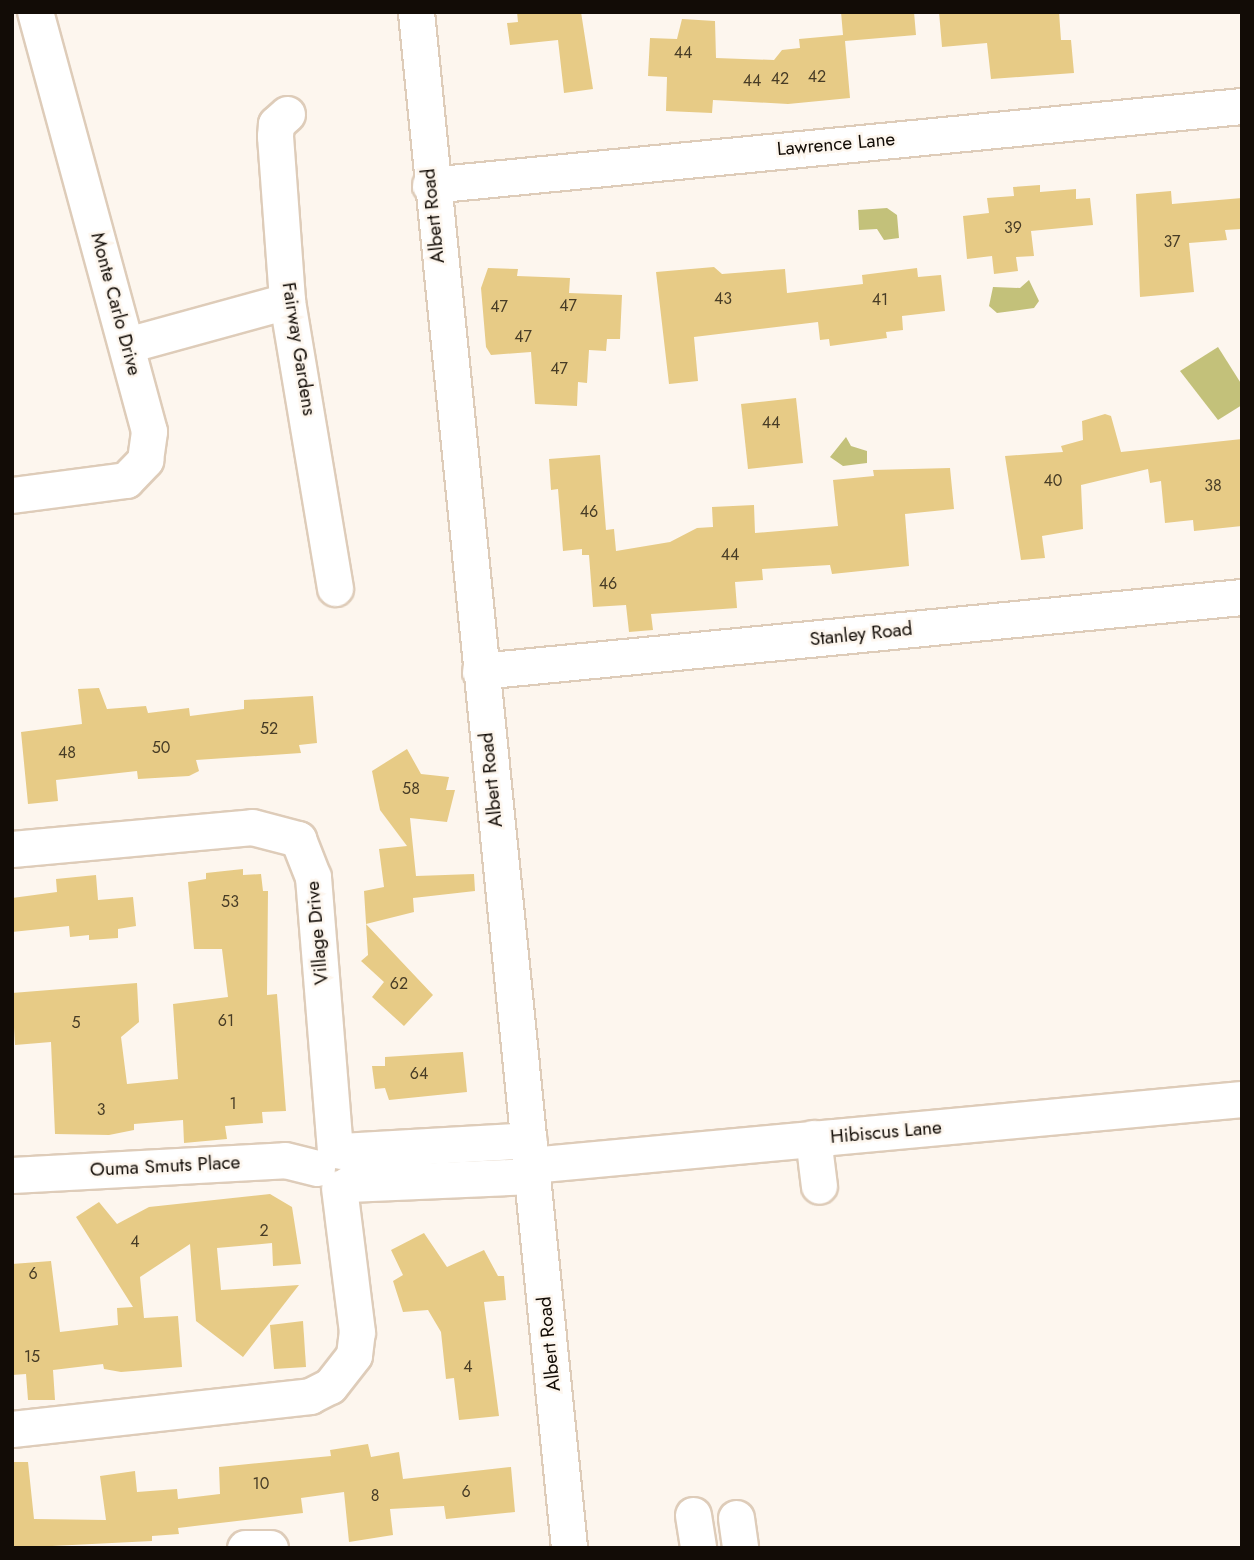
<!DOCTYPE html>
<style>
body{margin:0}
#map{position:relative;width:1254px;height:1560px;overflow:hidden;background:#fdf6ee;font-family:Jost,sans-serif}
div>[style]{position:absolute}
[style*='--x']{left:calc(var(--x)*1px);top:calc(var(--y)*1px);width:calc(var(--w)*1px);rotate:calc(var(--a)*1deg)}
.water>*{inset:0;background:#c3c17a}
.building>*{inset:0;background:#e7cb86}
.roads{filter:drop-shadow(2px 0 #deccb9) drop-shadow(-2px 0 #deccb9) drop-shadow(0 2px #deccb9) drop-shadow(0 -2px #deccb9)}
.minor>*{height:35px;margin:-17.5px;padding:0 17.5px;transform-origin:17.5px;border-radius:17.5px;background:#fff}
span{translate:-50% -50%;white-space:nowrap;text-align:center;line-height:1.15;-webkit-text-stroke:5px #fdf6ee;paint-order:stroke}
.number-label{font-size:16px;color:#473c26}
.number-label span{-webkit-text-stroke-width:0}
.street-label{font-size:19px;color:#120c06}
.frame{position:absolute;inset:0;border:14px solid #120c06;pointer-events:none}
</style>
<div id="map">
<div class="water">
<div style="clip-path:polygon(887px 208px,897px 215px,899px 238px,884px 240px,877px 229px,859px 230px,858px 210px)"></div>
<div style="clip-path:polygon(1029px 280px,1039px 301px,1034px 308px,997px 313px,989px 306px,993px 287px,1020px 288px)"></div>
<div style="clip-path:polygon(1218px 347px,1242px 385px,1242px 405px,1218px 420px,1180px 371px)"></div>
<div style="clip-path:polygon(846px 437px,851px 446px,867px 451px,867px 463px,843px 466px,830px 457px)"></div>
</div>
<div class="building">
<div style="clip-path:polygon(517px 12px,581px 12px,593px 89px,564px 93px,558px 40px,510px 45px,507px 23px,518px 22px)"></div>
<div style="clip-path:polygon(841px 12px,914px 12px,916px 35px,845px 41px,850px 98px,788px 104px,713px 100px,712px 113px,666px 111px,667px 77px,648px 76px,650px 38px,677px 39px,682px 19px,715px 21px,716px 58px,774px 60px,782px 50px,800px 48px,799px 39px,843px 35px)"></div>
<div style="clip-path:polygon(939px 12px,1059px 12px,1061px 40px,1071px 40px,1074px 73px,991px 79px,987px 43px,942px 47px)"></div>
<div style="clip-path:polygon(1040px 185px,1040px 192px,1076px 189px,1076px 199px,1090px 198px,1093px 225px,1031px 231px,1034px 256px,1016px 257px,1018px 271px,994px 274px,992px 256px,967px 259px,963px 216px,989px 213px,987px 198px,1014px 196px,1013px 187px)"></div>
<div style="clip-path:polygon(1171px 191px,1172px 204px,1242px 198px,1242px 229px,1225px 230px,1227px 240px,1189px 243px,1194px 292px,1140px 297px,1136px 194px)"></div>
<div style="clip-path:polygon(714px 267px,722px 274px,785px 269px,787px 293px,863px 284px,862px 275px,917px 268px,918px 277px,941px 275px,945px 311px,902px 316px,903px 330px,886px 332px,887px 338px,830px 346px,829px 339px,820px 340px,818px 322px,694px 337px,698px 381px,669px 384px,656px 272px)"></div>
<div style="clip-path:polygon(488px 268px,518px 269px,517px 276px,570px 278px,569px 293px,622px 295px,620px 339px,607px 339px,606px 351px,589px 350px,587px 383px,578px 382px,577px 406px,535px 404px,531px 352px,491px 355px,486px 347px,481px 288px)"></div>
<div style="clip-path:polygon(796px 398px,803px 463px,748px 469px,741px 404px)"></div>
<div style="clip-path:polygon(1105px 414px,1111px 416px,1121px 452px,1242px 439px,1242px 526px,1194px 531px,1193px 520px,1165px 523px,1161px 481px,1150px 483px,1148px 469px,1081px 485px,1083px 529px,1042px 536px,1045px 558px,1021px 560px,1005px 456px,1063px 452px,1061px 446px,1083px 440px,1082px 421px)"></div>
<div style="clip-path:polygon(600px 455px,606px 530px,614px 529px,616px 551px,670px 542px,697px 528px,713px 527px,712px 507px,754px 505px,755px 533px,838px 526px,833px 480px,874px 476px,873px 470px,950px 468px,954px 509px,905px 514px,909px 566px,832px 574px,830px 565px,762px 569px,763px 580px,735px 582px,737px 608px,651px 614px,653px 630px,629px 632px,626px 605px,593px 607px,589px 555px,582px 555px,582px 549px,563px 551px,558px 489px,551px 490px,549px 459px)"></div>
<div style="clip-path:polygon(99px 688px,107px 709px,146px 706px,148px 713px,189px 708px,190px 716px,244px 709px,244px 700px,313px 696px,317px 743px,299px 745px,301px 753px,196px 760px,199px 771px,189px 776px,138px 779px,137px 771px,56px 780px,58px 801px,28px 804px,21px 732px,82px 724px,78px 689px)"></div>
<div style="clip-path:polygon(407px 749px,421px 774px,449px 777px,446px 790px,455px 790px,447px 822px,410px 818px,416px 876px,474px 874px,475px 891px,413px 898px,414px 912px,366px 924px,433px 995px,404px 1026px,372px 997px,384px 982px,361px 961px,368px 955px,364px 891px,384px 887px,379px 849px,407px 846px,380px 810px,372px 771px)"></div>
<div style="clip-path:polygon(243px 869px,243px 875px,261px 874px,263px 891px,268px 891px,267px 995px,277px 994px,286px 1111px,262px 1112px,263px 1123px,225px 1126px,227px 1139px,184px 1143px,183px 1120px,134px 1124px,134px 1130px,109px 1135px,55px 1134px,51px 1042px,15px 1045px,12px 993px,137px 983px,139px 1022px,121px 1037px,127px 1084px,178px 1079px,173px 1004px,228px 997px,222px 949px,194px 949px,188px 882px,206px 879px,206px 873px)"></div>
<div style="clip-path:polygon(96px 875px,98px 900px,133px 897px,136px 926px,118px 929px,118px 938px,89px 940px,89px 935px,70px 937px,69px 926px,12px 932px,12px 898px,57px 892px,56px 879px)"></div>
<div style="clip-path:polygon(463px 1052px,467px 1092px,389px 1100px,385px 1088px,375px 1089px,372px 1066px,385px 1066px,385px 1057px)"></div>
<div style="clip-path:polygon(270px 1194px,292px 1207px,301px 1264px,273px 1266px,272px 1243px,217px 1248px,221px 1290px,299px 1285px,243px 1357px,196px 1321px,190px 1244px,140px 1277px,144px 1318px,178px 1316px,182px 1367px,121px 1372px,104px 1369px,103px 1364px,53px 1370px,55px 1400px,28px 1400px,26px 1374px,12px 1375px,12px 1264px,51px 1261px,60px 1332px,118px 1325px,117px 1308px,133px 1307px,76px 1217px,99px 1202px,117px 1224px,149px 1207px)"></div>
<div style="clip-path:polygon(424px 1233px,447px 1267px,484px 1250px,498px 1276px,504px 1276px,506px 1300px,484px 1302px,499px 1416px,459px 1420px,454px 1378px,446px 1379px,441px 1332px,428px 1310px,403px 1312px,393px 1281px,403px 1275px,391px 1250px)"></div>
<div style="clip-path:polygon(303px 1321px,306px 1367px,274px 1369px,270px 1325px)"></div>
<div style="clip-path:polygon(368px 1444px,371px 1457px,399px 1452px,403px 1479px,511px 1467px,515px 1512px,446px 1519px,444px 1506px,390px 1509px,393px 1535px,349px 1542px,344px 1492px,301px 1498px,303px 1513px,178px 1528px,179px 1534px,152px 1536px,152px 1541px,12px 1548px,12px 1462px,28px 1462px,34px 1519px,106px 1520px,100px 1476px,135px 1471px,137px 1492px,177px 1489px,178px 1499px,220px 1494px,219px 1467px,331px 1456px,330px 1450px)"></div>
</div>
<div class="roads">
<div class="minor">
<div style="--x:416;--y:12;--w:1544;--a:84.31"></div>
<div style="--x:287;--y:114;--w:15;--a:138"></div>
<div style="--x:276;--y:124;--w:12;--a:95"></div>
<div style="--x:275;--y:136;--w:165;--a:85.8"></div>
<div style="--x:287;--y:301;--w:291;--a:80.5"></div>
<div style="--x:430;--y:185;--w:816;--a:-5.56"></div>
<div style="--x:127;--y:345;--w:166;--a:-15.4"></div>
<div style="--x:12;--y:495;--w:115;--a:-7.5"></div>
<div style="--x:126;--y:480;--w:28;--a:-46"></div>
<div style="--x:145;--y:460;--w:29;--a:-82"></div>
<div style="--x:149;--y:431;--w:434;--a:-105.2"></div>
<div style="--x:480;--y:671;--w:766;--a:-5.55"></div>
<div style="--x:12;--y:849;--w:241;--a:-5.2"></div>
<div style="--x:252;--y:827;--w:48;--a:14.6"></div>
<div style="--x:298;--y:839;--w:41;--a:68.5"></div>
<div style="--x:313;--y:877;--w:274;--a:85.4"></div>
<div style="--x:813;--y:1138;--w:48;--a:82.9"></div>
<div style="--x:341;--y:1151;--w:188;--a:-3.3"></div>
<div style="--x:531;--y:1165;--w:714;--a:-5.3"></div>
<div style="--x:12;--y:1175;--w:273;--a:-3.1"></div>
<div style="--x:285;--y:1160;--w:33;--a:14"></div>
<div style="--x:348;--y:1184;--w:184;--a:-2.5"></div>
<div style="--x:12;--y:1429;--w:300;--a:-6.3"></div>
<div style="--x:310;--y:1396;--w:22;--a:-27"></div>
<div style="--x:330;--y:1386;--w:39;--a:-52"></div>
<div style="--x:354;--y:1355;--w:23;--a:-83"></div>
<div style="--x:357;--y:1332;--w:145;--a:-97.1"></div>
<div style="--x:693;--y:1515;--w:33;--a:81"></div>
<div style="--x:736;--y:1518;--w:30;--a:82"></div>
<div style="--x:245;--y:1548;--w:25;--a:0"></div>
</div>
</div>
<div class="number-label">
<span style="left:683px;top:53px">44</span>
<span style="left:817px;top:77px">42</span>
<span style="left:780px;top:79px">42</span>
<span style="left:752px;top:81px">44</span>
<span style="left:1013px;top:228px">39</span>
<span style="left:1172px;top:242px">37</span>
<span style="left:723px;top:299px">43</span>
<span style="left:880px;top:300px">41</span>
<span style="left:568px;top:306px">47</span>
<span style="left:499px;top:307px">47</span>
<span style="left:523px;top:337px">47</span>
<span style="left:559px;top:369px">47</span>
<span style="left:771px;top:423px">44</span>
<span style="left:1053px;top:481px">40</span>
<span style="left:1213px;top:486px">38</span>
<span style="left:589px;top:512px">46</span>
<span style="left:730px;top:555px">44</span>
<span style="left:608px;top:584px">46</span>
<span style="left:269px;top:729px">52</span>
<span style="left:161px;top:748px">50</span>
<span style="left:67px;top:753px">48</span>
<span style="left:411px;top:789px">58</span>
<span style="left:230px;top:902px">53</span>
<span style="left:399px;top:984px">62</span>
<span style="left:226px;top:1021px">61</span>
<span style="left:76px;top:1023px">5</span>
<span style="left:419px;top:1074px">64</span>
<span style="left:233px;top:1104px">1</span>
<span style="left:101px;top:1110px">3</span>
<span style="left:264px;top:1231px">2</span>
<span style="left:135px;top:1242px">4</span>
<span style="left:33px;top:1274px">6</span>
<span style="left:32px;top:1357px">15</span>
<span style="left:468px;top:1367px">4</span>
<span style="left:261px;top:1484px">10</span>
<span style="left:466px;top:1492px">6</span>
<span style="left:375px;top:1496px">8</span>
</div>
<div class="street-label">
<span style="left:836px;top:144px;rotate:-5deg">Lawrence Lane</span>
<span style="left:433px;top:216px;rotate:-96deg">Albert Road</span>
<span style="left:116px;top:304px;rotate:75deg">Monte Carlo Drive</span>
<span style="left:299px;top:349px;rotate:81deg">Fairway Gardens</span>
<span style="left:861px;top:634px;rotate:-6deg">Stanley Road</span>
<span style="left:491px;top:780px;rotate:-96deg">Albert Road</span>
<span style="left:317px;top:933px;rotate:-95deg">Village Drive</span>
<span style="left:886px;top:1132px;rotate:-5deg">Hibiscus Lane</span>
<span style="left:165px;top:1166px;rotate:-3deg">Ouma Smuts Place</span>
<span style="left:549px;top:1344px;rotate:-96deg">Albert Road</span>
</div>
<div class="frame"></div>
</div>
